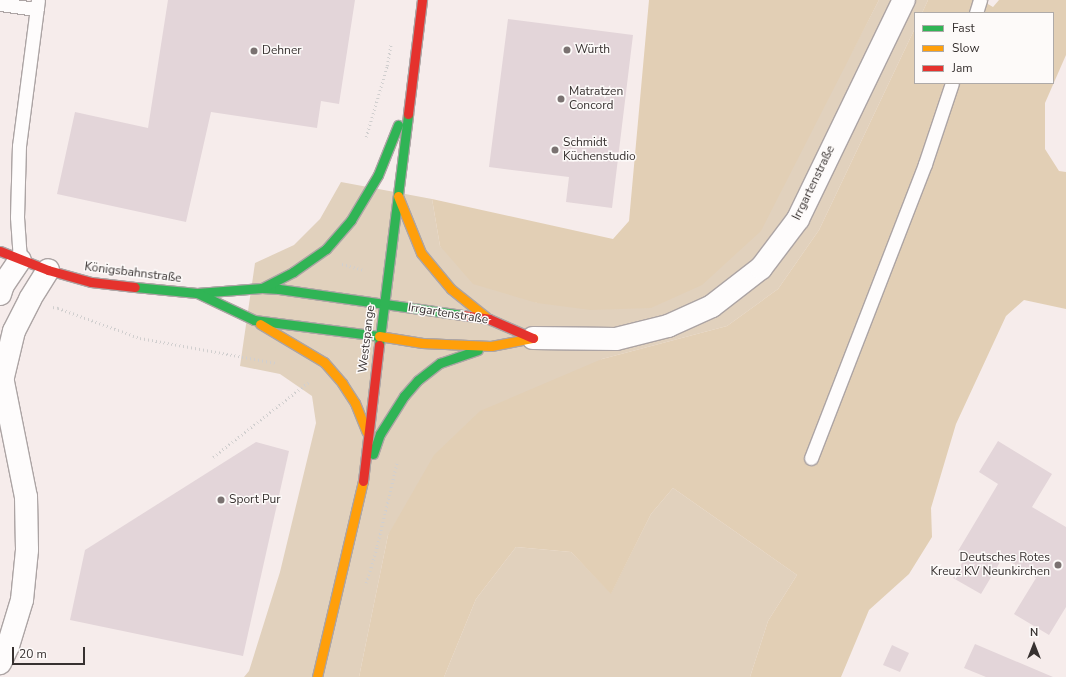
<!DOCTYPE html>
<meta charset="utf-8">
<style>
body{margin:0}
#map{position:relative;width:1066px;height:677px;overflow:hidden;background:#f6eceb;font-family:"Nunito Sans",sans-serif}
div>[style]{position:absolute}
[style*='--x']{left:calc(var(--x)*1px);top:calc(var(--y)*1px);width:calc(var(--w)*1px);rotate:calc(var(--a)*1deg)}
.green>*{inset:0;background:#e1d1bd}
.forest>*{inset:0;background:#e2cfb5}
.building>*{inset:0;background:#e3d5d9}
.path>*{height:2.5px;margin-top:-1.25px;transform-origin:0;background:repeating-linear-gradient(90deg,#d1cfcf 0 1px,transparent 0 4px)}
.roads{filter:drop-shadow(1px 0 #aca4a4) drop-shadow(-1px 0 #aca4a4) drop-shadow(0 1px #aca4a4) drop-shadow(0 -1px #aca4a4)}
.lane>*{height:13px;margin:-6.5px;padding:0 6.5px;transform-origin:6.5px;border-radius:6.5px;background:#fefcfc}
.street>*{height:22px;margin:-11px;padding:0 11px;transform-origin:11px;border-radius:11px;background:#fefcfc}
.fast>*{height:9px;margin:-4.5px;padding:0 4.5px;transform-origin:4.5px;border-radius:4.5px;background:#30b455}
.slow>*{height:9px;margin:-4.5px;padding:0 4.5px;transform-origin:4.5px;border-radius:4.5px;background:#ff9f0a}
.jam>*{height:9px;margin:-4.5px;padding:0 4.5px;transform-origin:4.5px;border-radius:4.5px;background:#e5322d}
.dots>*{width:11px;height:11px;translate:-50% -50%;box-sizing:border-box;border:2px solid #fdfaf9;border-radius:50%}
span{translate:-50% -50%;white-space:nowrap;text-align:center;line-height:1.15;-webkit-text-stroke:3px #fdfaf9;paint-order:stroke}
.poi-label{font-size:12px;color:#373130}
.left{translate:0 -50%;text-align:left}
.right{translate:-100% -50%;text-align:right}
.street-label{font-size:12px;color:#373130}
.legend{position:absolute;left:914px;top:12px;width:140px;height:72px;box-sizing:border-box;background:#fdfaf9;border:1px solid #aeaaa9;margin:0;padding:5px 7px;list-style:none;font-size:12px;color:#373130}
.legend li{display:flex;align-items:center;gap:8px;height:20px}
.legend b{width:20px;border:1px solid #aeaaa9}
.north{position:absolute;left:1014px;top:625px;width:40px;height:40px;-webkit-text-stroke:3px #fdfaf9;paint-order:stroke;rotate:0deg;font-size:11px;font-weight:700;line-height:16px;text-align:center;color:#373130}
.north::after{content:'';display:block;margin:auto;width:14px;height:18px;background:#373130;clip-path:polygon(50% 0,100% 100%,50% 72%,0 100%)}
.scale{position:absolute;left:12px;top:647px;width:73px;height:18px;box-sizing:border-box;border:2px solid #373130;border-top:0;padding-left:5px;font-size:12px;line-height:14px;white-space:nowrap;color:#373130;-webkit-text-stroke:3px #fdfaf9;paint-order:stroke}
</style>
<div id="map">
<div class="green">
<div style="clip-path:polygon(879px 0,928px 0,922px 13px,915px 13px,915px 28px,819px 230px,778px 289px,727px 326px,602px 359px,388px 535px,359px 677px,244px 677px,249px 671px,280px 572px,316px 423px,312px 396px,280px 374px,240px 366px,255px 263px,294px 245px,320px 219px,341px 182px,432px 199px,440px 246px,537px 303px,845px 65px)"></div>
<div style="clip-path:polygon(673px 488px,797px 575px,768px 621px,750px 677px,444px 677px,476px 599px,516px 547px,571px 552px,611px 593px,651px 514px)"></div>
</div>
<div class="forest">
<div style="clip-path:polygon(649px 0,879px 0,761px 231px,702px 285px,651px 308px,591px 310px,537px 303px,473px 284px,440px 246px,432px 199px,613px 239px,629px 221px)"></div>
<div style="clip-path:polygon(928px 0,981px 0,993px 7px,999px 0,1066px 0,1066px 55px,1045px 103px,1045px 149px,1059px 171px,1066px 172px,1066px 309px,1024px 300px,1006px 316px,956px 424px,931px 508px,932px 537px,909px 574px,869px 610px,841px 677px,750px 677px,768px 621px,797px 575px,673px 488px,651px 514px,611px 594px,571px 552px,516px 547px,476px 599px,444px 677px,359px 677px,388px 535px,434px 455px,480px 411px,602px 359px,727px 326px,778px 289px,819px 230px,915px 28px,915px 83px,1053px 83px,1053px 13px,922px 13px)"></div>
</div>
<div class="building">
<div style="clip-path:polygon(168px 0,355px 0,339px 104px,321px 101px,317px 128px,211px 112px,186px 222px,57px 194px,75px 112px,148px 128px)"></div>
<div style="clip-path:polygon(508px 19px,633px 35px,612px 208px,566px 202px,569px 177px,489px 167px)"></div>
<div style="clip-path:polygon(998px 441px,1052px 474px,1032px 507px,1066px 527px,1066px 607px,1049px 635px,1014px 614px,1036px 578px,1003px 557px,981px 594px,953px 578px,966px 556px,958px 551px,998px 484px,979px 472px)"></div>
<div style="clip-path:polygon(256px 442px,289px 451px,243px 656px,70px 620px,85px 550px)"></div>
<div style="clip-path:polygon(975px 644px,1053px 677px,986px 677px,964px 668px)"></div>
<div style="clip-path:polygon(892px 645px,909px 653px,900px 672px,883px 665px)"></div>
</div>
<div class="path">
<div style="--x:366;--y:137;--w:74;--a:-73.5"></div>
<div style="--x:387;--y:66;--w:22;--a:-80"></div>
<div style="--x:342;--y:264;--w:23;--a:15"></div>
<div style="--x:53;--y:307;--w:5;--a:11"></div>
<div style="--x:58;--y:308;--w:87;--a:20.1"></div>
<div style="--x:140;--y:338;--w:138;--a:10.4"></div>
<div style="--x:213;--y:457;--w:123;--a:-38.1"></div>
<div style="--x:366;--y:583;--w:39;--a:-73"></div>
<div style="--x:377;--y:546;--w:86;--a:-76.6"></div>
</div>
<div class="roads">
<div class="lane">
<div style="--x:0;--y:4;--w:37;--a:8"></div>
<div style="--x:976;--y:13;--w:14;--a:-73"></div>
<div style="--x:20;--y:260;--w:43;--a:-94"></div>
<div style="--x:17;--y:217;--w:71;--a:-88.4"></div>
<div style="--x:19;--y:146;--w:147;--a:-82.6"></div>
<div style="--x:811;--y:458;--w:315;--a:-68.8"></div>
<div style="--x:925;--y:164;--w:85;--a:-71.6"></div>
</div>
<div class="street">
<div style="--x:0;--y:294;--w:9;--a:-72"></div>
<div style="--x:3;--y:285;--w:30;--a:-56"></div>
<div style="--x:533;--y:338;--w:83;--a:0.7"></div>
<div style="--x:616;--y:339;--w:54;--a:-14"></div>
<div style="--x:668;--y:326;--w:48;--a:-24.4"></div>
<div style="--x:712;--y:306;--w:62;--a:-37.8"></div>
<div style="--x:761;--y:268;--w:61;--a:-52.9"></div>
<div style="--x:798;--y:219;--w:243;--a:-64.2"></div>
<div style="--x:0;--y:367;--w:133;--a:78.7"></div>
<div style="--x:26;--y:497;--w:53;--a:88.9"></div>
<div style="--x:27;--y:550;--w:50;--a:95.7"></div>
<div style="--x:22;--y:600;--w:48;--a:106.9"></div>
<div style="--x:8;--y:646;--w:19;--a:115"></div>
<div style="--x:3;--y:377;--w:47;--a:-76.6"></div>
<div style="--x:14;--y:331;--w:36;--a:-63"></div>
<div style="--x:30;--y:299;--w:34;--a:-58"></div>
</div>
<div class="fast">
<div style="--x:135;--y:287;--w:62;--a:5.5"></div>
<div style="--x:197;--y:293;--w:65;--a:-4.4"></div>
<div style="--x:262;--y:288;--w:17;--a:3"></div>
<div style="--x:279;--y:289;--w:185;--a:8.1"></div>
<div style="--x:262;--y:288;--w:35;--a:-27"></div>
<div style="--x:293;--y:272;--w:40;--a:-34.9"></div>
<div style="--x:326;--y:249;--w:38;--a:-49"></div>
<div style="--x:351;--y:220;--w:52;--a:-59"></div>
<div style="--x:378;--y:175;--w:54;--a:-68.2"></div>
<div style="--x:197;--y:293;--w:63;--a:25.3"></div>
<div style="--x:254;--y:320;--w:126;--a:7.3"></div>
<div style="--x:379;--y:345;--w:233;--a:-82.8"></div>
<div style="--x:373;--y:454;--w:21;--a:-71"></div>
<div style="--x:380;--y:434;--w:45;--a:-57.7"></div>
<div style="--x:404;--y:396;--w:21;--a:-49"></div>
<div style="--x:418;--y:380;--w:28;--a:-38"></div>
<div style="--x:440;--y:363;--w:40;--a:-18.9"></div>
</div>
<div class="slow">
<div style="--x:398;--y:196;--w:61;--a:68"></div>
<div style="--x:421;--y:253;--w:47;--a:50.2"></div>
<div style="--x:451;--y:289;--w:45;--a:38.7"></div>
<div style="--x:260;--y:324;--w:74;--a:30.7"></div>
<div style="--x:324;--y:362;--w:28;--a:49"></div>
<div style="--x:342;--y:383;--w:24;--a:57"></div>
<div style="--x:355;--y:403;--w:31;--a:68"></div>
<div style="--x:379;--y:336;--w:44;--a:9.2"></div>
<div style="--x:422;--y:343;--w:69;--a:2.5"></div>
<div style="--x:491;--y:346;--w:43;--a:-10.8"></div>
<div style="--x:317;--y:677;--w:201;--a:-76.8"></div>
</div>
<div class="jam">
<div style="--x:408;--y:114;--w:115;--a:-83"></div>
<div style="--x:0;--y:251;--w:52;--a:21.6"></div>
<div style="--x:48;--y:270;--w:45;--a:15.6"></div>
<div style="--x:91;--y:282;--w:44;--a:6.5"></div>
<div style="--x:462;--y:315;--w:27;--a:8"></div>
<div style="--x:489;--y:319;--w:48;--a:23.4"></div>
<div style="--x:363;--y:481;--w:137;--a:-83.3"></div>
</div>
</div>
<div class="dots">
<div style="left:567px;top:50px;background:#7a7271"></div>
<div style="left:254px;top:51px;background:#7a7271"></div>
<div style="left:561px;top:99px;background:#7a7271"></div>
<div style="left:555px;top:150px;background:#7a7271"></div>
<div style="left:221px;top:500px;background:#7a7271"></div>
<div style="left:1058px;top:565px;background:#7a7271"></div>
</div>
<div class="poi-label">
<span class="left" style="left:575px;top:50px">Würth</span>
<span class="left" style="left:262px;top:51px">Dehner</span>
<span class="left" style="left:569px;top:99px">Matratzen<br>Concord</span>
<span class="left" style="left:563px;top:150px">Schmidt<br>Küchenstudio</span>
<span class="left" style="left:229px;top:500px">Sport Pur</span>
<span class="right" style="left:1050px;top:565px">Deutsches Rotes<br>Kreuz KV Neunkirchen</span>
</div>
<div class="street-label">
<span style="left:814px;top:183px;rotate:-64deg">Irrgartenstraße</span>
<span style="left:133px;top:273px;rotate:7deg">Königsbahnstraße</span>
<span style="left:448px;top:314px;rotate:9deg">Irrgartenstraße</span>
<span style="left:367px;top:339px;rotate:-83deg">Westspange</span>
</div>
<ul class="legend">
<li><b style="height:5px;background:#30b455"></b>Fast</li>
<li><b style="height:5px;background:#ff9f0a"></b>Slow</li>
<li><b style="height:5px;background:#e5322d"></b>Jam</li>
</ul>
<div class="north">N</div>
<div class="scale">20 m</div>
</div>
